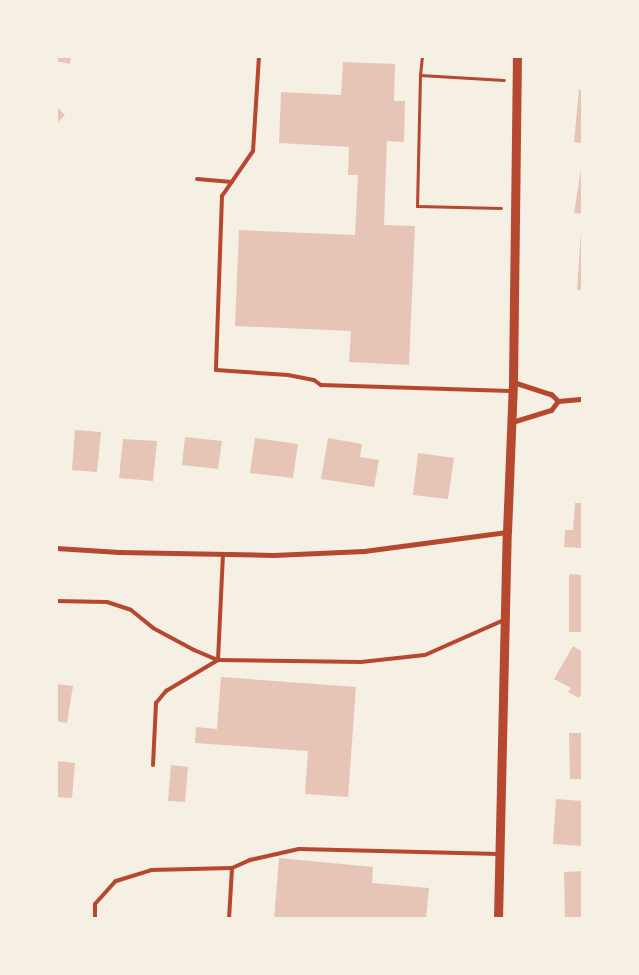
<!DOCTYPE html>
<style>
body{margin:0}
#map{position:relative;width:639px;height:975px;overflow:hidden;background:#f6efe4;font-family:Figtree,sans-serif}
div>[style]{position:absolute}
[style*='--x']{left:calc(var(--x)*1px);top:calc(var(--y)*1px);width:calc(var(--w)*1px);rotate:calc(var(--a)*1deg)}
.building>*{inset:0;background:#e6c5b7}
.path>*{height:3px;margin:-1.5px;padding:0 1.5px;transform-origin:1.5px;border-radius:1.5px;background:#b5482f}
.service>*{height:4px;margin:-2px;padding:0 2px;transform-origin:2px;border-radius:2px;background:#b5482f}
.minor>*{height:5px;margin:-2.5px;padding:0 2.5px;transform-origin:2.5px;border-radius:2.5px;background:#b5482f}
.tertiary>*{height:9px;margin:-4.5px;padding:0 4.5px;transform-origin:4.5px;border-radius:4.5px;background:#b5482f}
span{translate:-50% -50%;white-space:nowrap;text-align:center;line-height:1.15;-webkit-text-stroke:5px #f6efe4;paint-order:stroke}
.frame{position:absolute;inset:0;border:58px solid #f6efe4;pointer-events:none}
</style>
<div id="map">
<div class="building">
<div style="clip-path:polygon(56px 56px,71px 56px,70px 64px,56px 61px)"></div>
<div style="clip-path:polygon(343px 62px,395px 64px,394px 101px,405px 101px,404px 142px,387px 141px,384px 225px,415px 226px,409px 365px,349px 362px,351px 331px,235px 326px,239px 230px,355px 235px,358px 175px,348px 175px,349px 147px,279px 143px,281px 92px,341px 95px)"></div>
<div style="clip-path:polygon(579px 90px,583px 90px,583px 143px,574px 142px)"></div>
<div style="clip-path:polygon(56px 106px,65px 115px,56px 124px)"></div>
<div style="clip-path:polygon(582px 163px,583px 163px,583px 214px,574px 213px)"></div>
<div style="clip-path:polygon(581px 231px,583px 231px,583px 290px,577px 290px)"></div>
<div style="clip-path:polygon(75px 430px,101px 432px,97px 472px,72px 470px)"></div>
<div style="clip-path:polygon(185px 437px,222px 441px,218px 469px,182px 465px)"></div>
<div style="clip-path:polygon(255px 438px,298px 444px,293px 478px,250px 473px)"></div>
<div style="clip-path:polygon(328px 438px,362px 444px,360px 457px,379px 460px,374px 487px,321px 479px)"></div>
<div style="clip-path:polygon(123px 439px,157px 441px,153px 481px,119px 478px)"></div>
<div style="clip-path:polygon(418px 453px,454px 458px,448px 499px,413px 495px)"></div>
<div style="clip-path:polygon(575px 503px,583px 503px,583px 548px,564px 547px,565px 530px,573px 530px)"></div>
<div style="clip-path:polygon(569px 574px,583px 575px,583px 632px,569px 632px)"></div>
<div style="clip-path:polygon(573px 646px,583px 652px,583px 691px,579px 698px,568px 692px,571px 688px,554px 679px)"></div>
<div style="clip-path:polygon(221px 677px,356px 687px,348px 797px,305px 794px,308px 751px,195px 743px,196px 727px,217px 729px)"></div>
<div style="clip-path:polygon(56px 684px,73px 686px,67px 723px,56px 721px)"></div>
<div style="clip-path:polygon(569px 733px,583px 733px,583px 779px,570px 779px)"></div>
<div style="clip-path:polygon(56px 761px,75px 763px,72px 798px,56px 797px)"></div>
<div style="clip-path:polygon(171px 765px,188px 767px,185px 802px,168px 801px)"></div>
<div style="clip-path:polygon(556px 799px,583px 801px,583px 846px,553px 844px)"></div>
<div style="clip-path:polygon(279px 858px,373px 867px,372px 883px,429px 888px,426px 919px,274px 919px)"></div>
<div style="clip-path:polygon(583px 871px,583px 918px,565px 919px,564px 872px)"></div>
</div>
<div class="path">
<div style="--x:422;--y:56;--w:19;--a:96"></div>
<div style="--x:420;--y:75;--w:84;--a:3.4"></div>
<div style="--x:420;--y:75;--w:131;--a:91.3"></div>
<div style="--x:417;--y:206;--w:84;--a:1.4"></div>
</div>
<div class="service">
<div style="--x:259;--y:56;--w:95;--a:93.6"></div>
<div style="--x:253;--y:151;--w:55;--a:124.6"></div>
<div style="--x:222;--y:196;--w:174;--a:92"></div>
<div style="--x:216;--y:370;--w:72;--a:4"></div>
<div style="--x:288;--y:375;--w:26;--a:11"></div>
<div style="--x:314;--y:380;--w:9;--a:36"></div>
<div style="--x:321;--y:385;--w:192;--a:1.8"></div>
<div style="--x:197;--y:179;--w:35;--a:5"></div>
<div style="--x:223;--y:554;--w:106;--a:92.7"></div>
<div style="--x:218;--y:660;--w:143;--a:0.8"></div>
<div style="--x:361;--y:662;--w:64;--a:-6.2"></div>
<div style="--x:425;--y:655;--w:86;--a:-23.9"></div>
<div style="--x:56;--y:601;--w:51;--a:1.1"></div>
<div style="--x:107;--y:602;--w:25;--a:18"></div>
<div style="--x:131;--y:610;--w:28;--a:39"></div>
<div style="--x:153;--y:628;--w:47;--a:28.2"></div>
<div style="--x:194;--y:650;--w:26;--a:23"></div>
<div style="--x:153;--y:765;--w:62;--a:-87.2"></div>
<div style="--x:156;--y:703;--w:16;--a:-50"></div>
<div style="--x:166;--y:691;--w:61;--a:-30.8"></div>
<div style="--x:95;--y:919;--w:15;--a:-90"></div>
<div style="--x:95;--y:904;--w:31;--a:-48"></div>
<div style="--x:116;--y:881;--w:37;--a:-17"></div>
<div style="--x:151;--y:870;--w:81;--a:-1.4"></div>
<div style="--x:232;--y:868;--w:20;--a:-24"></div>
<div style="--x:250;--y:860;--w:50;--a:-12.7"></div>
<div style="--x:299;--y:849;--w:200;--a:1.4"></div>
<div style="--x:229;--y:919;--w:51;--a:-86.6"></div>
</div>
<div class="minor">
<div style="--x:513;--y:382;--w:40;--a:18"></div>
<div style="--x:551;--y:394;--w:10;--a:45"></div>
<div style="--x:512;--y:422;--w:41;--a:-17.1"></div>
<div style="--x:551;--y:410;--w:11;--a:-52"></div>
<div style="--x:558;--y:401;--w:25;--a:-5"></div>
<div style="--x:56;--y:548;--w:63;--a:3.6"></div>
<div style="--x:119;--y:552;--w:154;--a:1.1"></div>
<div style="--x:273;--y:555;--w:91;--a:-2.5"></div>
<div style="--x:364;--y:551;--w:144;--a:-7.6"></div>
</div>
<div class="tertiary">
<div style="--x:498;--y:919;--w:387;--a:-88.7"></div>
<div style="--x:507;--y:532;--w:150;--a:-87.7"></div>
<div style="--x:513;--y:382;--w:326;--a:-89.3"></div>
</div>
<div class="frame"></div>
</div>
